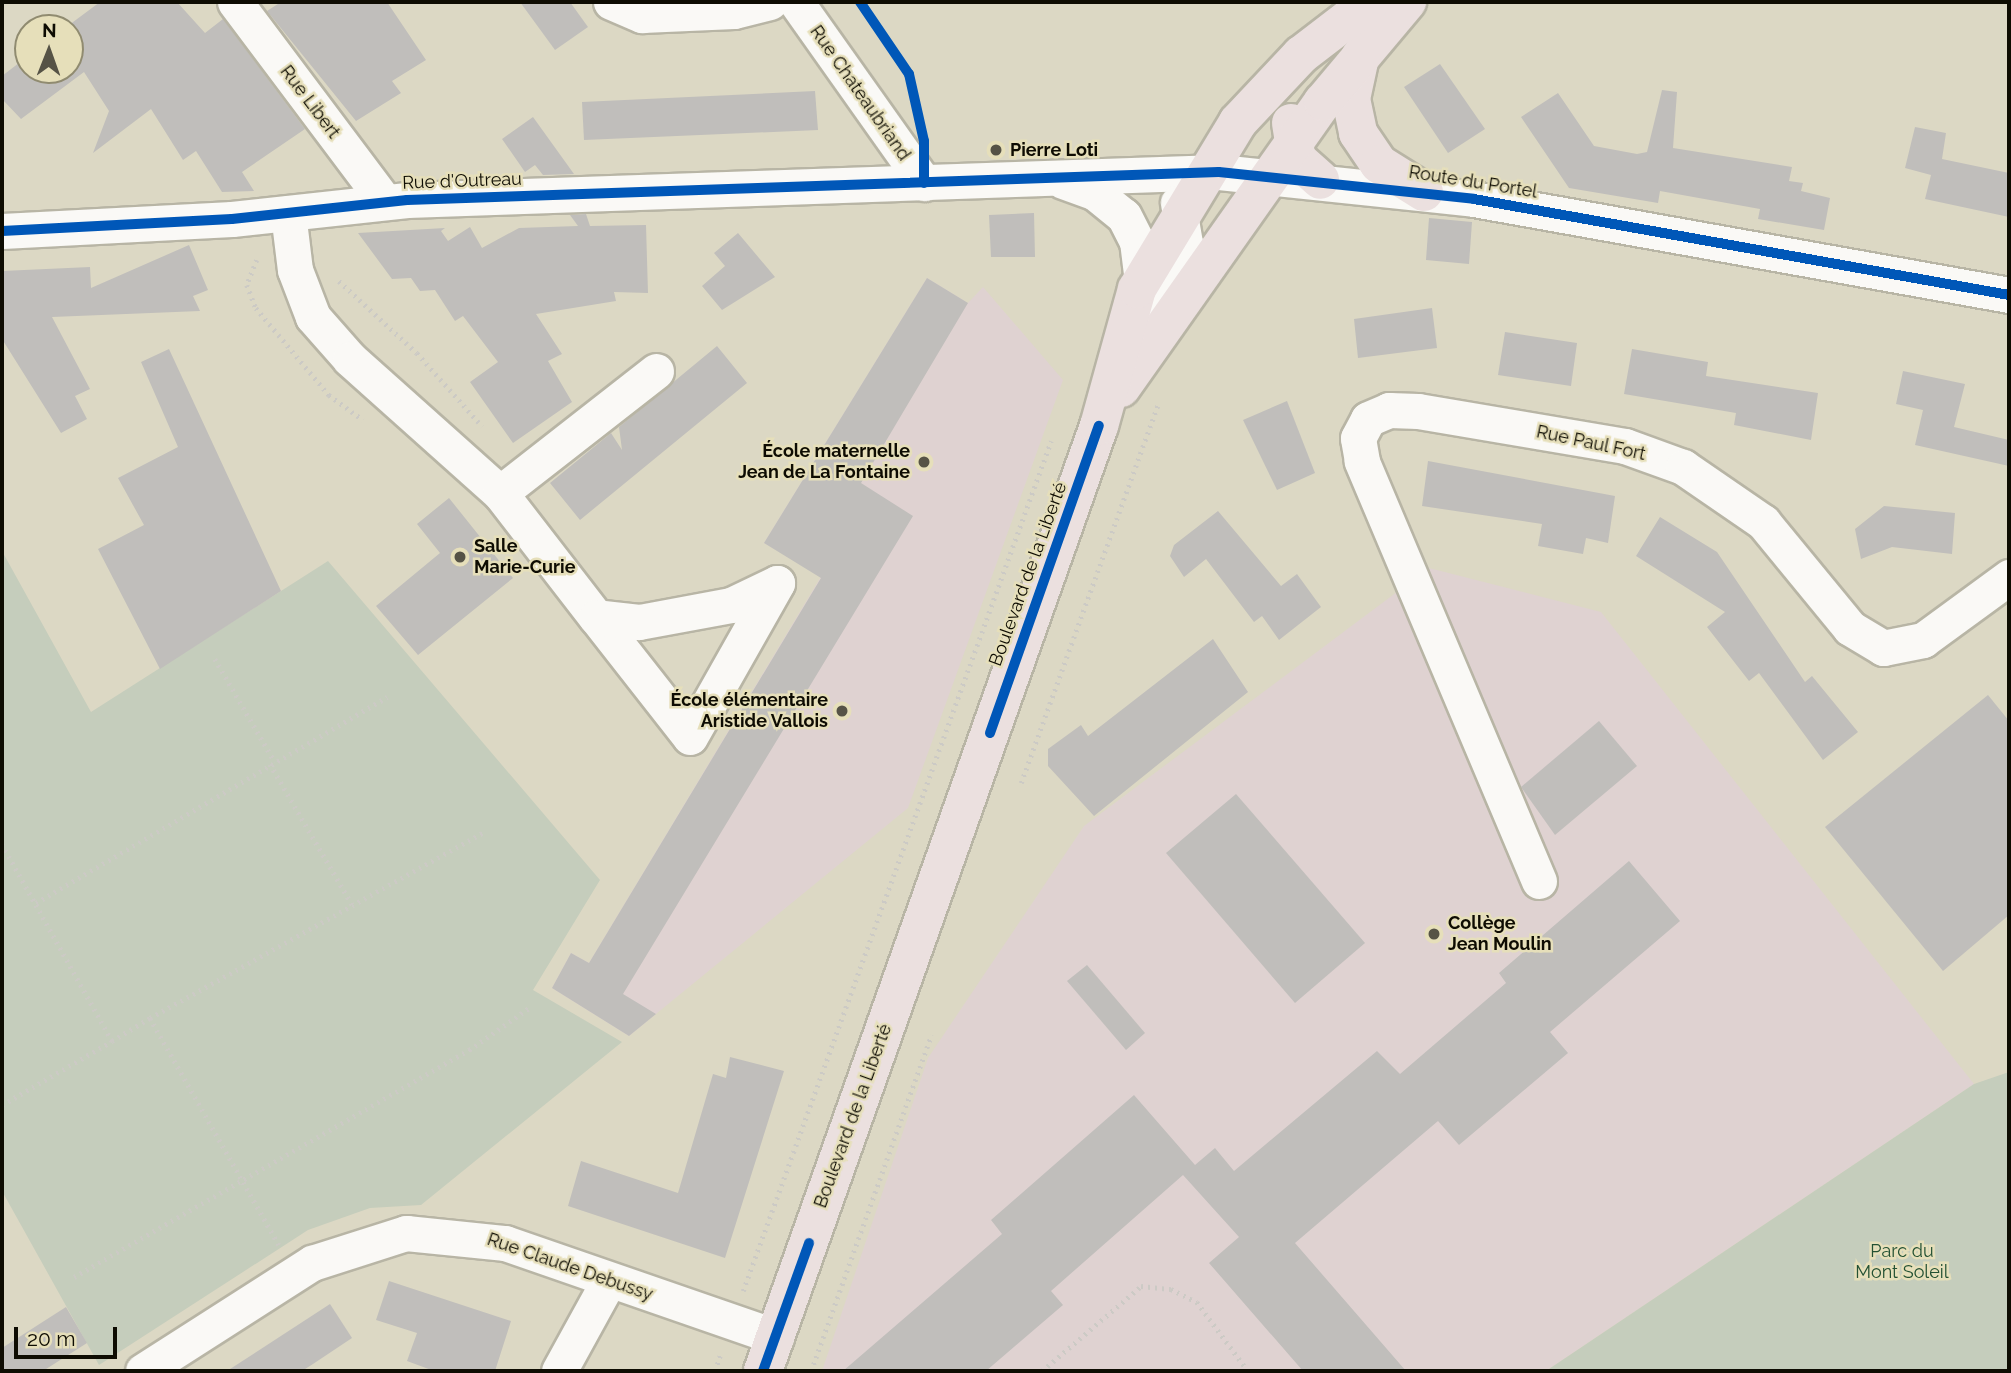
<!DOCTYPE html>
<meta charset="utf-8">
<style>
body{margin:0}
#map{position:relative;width:2011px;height:1373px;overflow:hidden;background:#dcd8c4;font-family:Raleway,sans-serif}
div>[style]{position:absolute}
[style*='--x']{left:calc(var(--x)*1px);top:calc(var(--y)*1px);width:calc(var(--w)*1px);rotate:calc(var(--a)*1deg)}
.education>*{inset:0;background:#dfd2d1}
.green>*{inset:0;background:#c5cdbc}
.building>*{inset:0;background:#c0bebb}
.path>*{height:4.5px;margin-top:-2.25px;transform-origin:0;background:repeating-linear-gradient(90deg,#cccac5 0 2px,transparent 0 7px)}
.roads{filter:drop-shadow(2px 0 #b8b5a5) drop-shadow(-2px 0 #b8b5a5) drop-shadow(0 2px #b8b5a5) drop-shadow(0 -2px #b8b5a5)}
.minor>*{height:35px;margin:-17.5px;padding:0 17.5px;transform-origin:17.5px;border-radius:17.5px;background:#faf9f6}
.major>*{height:38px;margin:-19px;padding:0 19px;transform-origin:19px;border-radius:19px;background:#ebe0df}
.cycleway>*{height:10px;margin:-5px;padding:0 5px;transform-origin:5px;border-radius:5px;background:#0057b8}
.dots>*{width:19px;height:19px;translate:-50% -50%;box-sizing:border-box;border:4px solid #e6dfba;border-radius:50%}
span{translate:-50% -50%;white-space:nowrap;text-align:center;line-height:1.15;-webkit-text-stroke:5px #e6dfba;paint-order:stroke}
.street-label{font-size:18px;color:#0e0c02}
.poi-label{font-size:18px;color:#0e0c02;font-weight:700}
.left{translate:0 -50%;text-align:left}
.right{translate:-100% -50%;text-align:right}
.park-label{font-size:18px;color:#235133}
.frame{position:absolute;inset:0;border:4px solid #0e0c02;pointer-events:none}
.north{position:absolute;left:14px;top:14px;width:70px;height:70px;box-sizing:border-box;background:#e6dfba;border:2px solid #908b70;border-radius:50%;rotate:1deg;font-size:19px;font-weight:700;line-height:28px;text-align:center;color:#0e0c02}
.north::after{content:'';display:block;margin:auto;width:24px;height:32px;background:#565346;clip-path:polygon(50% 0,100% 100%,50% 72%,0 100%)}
.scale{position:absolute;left:14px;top:1327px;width:103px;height:32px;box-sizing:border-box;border:4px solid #0e0c02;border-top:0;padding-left:9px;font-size:21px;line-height:24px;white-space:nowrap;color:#0e0c02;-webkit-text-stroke:5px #e6dfba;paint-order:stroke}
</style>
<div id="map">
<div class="education">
<div style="clip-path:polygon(927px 278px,968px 303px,983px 287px,1063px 380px,908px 808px,629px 1036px,552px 988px,571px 953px,589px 963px,822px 575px,764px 543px)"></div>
<div style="clip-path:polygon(1429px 568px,1601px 612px,1974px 1084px,1546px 1371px,822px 1371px,928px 1058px,1084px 826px)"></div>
</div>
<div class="green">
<div style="clip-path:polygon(2px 551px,91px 712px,328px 561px,600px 880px,533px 990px,622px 1042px,421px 1205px,370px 1208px,308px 1230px,99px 1365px,2px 1191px)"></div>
<div style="clip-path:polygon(2009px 1072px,2009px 1371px,1546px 1371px,1974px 1084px)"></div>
</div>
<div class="building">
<div style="clip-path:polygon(100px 2px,177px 2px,205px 33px,223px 19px,305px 129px,242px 172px,254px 191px,222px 192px,196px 151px,183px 160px,151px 109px,93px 153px,109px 111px,84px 72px,21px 119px,2px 99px,2px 76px,28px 56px,28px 70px,70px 70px,70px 28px,65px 28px)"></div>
<div style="clip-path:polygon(281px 2px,387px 2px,426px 60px,392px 81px,401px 93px,356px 121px,267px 11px)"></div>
<div style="clip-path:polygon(520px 2px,570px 2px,588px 27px,555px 50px)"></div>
<div style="clip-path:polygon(1440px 64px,1485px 129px,1448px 153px,1404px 87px)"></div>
<div style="clip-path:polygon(1662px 90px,1677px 92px,1673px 148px,1792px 167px,1789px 181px,1803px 183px,1801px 191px,1830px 198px,1824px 230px,1758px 219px,1760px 209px,1660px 191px,1658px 203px,1569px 188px,1521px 117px,1558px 93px,1594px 146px,1637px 154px,1647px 152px)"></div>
<div style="clip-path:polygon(815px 91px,818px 130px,584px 140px,582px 102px)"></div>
<div style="clip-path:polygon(533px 117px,574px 174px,543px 175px,535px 165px,525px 172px,502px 139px)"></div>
<div style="clip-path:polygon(1915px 127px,1946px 133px,1942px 159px,2009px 173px,2009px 217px,1925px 199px,1931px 175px,1905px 168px)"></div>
<div style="clip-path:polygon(1034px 213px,1035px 257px,991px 257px,989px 215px)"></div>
<div style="clip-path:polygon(586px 214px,590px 226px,646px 225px,648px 293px,614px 292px,616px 301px,536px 314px,562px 354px,548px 361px,572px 402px,513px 443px,470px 382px,498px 362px,463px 316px,455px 321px,435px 290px,420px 291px,411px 278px,392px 279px,358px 233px,445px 228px,441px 231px,448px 241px,470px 227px,482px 248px,519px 228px,578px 226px,570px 215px)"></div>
<div style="clip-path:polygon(1429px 218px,1472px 222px,1469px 264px,1426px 260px)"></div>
<div style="clip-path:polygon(738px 233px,775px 277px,722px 310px,702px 286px,725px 266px,714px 253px)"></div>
<div style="clip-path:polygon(189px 245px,208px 290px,193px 296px,200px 311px,52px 317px,90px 389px,75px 396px,87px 419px,61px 433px,2px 339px,2px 271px,90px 267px,91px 288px)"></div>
<div style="clip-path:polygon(927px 278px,968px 303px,861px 483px,913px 516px,623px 994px,656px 1014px,629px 1036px,552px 988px,571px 953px,589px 963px,821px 578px,764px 543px)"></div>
<div style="clip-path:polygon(1432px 308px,1437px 348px,1358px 358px,1354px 319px)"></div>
<div style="clip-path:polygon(1505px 332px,1577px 343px,1571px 386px,1498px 375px)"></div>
<div style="clip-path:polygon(717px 346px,747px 383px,580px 520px,550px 483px,611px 433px,622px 450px,619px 427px)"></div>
<div style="clip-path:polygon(169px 349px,281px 591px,160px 669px,98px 549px,144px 525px,118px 478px,178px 447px,141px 362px)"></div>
<div style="clip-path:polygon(1632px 349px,1708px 362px,1706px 376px,1818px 393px,1811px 440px,1734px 425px,1736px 413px,1624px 394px)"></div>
<div style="clip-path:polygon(1903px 371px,1965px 384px,1954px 427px,2009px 440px,2009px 466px,1915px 445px,1923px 410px,1896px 404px)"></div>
<div style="clip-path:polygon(1287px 401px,1315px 473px,1277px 490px,1243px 420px)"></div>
<div style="clip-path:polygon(1428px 461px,1615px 496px,1608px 543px,1586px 538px,1583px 554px,1538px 546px,1542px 524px,1422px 506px)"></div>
<div style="clip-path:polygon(449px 498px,513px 578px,418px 655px,376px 606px,440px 553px,417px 524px)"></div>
<div style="clip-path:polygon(1884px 506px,1955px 513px,1952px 554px,1892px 547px,1861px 559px,1855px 529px)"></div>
<div style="clip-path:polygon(1218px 511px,1281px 586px,1297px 574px,1321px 607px,1279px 640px,1262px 616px,1254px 622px,1206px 559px,1184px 577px,1170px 556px,1174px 545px)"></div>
<div style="clip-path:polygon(1660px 517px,1717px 552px,1805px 682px,1812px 676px,1858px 732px,1823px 760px,1759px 673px,1749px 681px,1707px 627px,1725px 612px,1636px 556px)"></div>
<div style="clip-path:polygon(1213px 639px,1248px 692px,1094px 816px,1048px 766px,1048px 749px,1081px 725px,1088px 736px)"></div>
<div style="clip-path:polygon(1988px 695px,2009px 721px,2009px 915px,1943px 971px,1825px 827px)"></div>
<div style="clip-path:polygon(1599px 721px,1637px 766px,1555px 835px,1521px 787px)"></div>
<div style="clip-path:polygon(1236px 794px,1365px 943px,1295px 1003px,1166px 853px)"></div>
<div style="clip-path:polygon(1629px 861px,1680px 921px,1550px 1032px,1568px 1053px,1459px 1145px,1438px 1121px,1295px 1243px,1406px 1371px,1303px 1371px,1209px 1263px,1239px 1237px,1183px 1175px,1051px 1291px,1063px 1305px,986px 1371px,843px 1371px,1002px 1234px,991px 1220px,1134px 1095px,1195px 1165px,1215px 1148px,1234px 1171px,1377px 1051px,1400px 1074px,1506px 983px,1499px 973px)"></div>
<div style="clip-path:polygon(1087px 965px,1145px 1033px,1126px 1050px,1067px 981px)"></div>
<div style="clip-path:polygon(730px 1057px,784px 1071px,725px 1258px,568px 1206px,581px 1161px,678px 1193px,713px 1074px,726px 1078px)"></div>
<div style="clip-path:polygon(389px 1281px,511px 1321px,495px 1371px,434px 1371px,407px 1361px,417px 1333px,376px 1320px)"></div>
<div style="clip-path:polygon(330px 1304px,352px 1338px,313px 1364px,302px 1371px,227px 1371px)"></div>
<div style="clip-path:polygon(66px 1307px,87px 1343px,43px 1371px,2px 1371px,2px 1348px)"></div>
</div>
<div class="path">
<div style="--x:257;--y:260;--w:27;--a:112"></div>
<div style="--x:247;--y:285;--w:25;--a:69"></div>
<div style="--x:256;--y:308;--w:114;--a:50"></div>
<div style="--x:329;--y:395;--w:42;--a:36.3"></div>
<div style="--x:339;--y:281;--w:106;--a:42.7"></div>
<div style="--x:417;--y:353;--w:98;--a:48.3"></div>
<div style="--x:215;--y:659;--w:119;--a:59.8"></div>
<div style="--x:270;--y:764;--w:164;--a:59.7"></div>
<div style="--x:1021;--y:783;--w:405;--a:-70.1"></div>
<div style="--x:2;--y:844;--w:226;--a:60.8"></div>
<div style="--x:112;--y:1041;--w:44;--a:-31.2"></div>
<div style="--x:150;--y:1018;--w:261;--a:60.4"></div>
<div style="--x:36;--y:903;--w:407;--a:-30.4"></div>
<div style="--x:150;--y:1018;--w:381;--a:-29.1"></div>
<div style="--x:2;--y:1105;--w:127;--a:-30.2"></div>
<div style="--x:74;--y:1277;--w:456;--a:-29.9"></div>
<div style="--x:469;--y:1050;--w:73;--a:-35"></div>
<div style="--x:743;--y:1291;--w:904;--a:-70.08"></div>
<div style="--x:715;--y:1371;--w:20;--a:-72"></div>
<div style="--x:811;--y:1371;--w:357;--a:-70.3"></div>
<div style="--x:1042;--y:1371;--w:130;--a:-40.6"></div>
<div style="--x:1141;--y:1286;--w:30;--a:6"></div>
<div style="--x:1171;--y:1289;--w:29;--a:27"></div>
<div style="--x:1197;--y:1302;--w:86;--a:53.5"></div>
</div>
<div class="roads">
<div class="minor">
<div style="--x:235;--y:2;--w:250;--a:53.1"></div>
<div style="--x:611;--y:2;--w:34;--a:23"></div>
<div style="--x:642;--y:15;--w:92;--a:-2.5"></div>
<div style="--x:734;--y:11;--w:37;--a:-14"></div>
<div style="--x:796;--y:2;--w:222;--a:54.7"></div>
<div style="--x:1063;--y:181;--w:33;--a:20"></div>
<div style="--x:1094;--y:192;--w:38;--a:39"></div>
<div style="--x:1124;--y:216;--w:28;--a:63"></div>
<div style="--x:1137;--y:241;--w:38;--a:83"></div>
<div style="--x:288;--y:213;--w:57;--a:83"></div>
<div style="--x:295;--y:270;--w:50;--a:69"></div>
<div style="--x:313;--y:317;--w:56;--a:48.6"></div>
<div style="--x:350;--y:359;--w:201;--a:41.8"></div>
<div style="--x:500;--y:493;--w:157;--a:52.3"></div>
<div style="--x:596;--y:617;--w:152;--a:51.9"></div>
<div style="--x:690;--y:737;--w:177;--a:-60.5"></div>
<div style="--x:777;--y:583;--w:51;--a:154.4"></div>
<div style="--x:731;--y:605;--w:94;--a:169.5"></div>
<div style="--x:639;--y:622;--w:43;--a:-173.4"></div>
<div style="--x:2;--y:231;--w:230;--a:-3"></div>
<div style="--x:232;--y:219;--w:176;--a:-6.2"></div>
<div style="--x:407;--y:200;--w:812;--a:-1.97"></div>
<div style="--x:1219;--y:172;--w:256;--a:6"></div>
<div style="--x:1474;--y:199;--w:544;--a:10.17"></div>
<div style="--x:1149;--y:312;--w:78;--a:-62.4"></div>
<div style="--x:1185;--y:243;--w:41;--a:-99.9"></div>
<div style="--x:500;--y:493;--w:198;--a:-38"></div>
<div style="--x:1539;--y:881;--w:456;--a:-112.9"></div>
<div style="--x:1362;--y:461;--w:23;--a:-100"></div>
<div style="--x:1358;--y:438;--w:21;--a:-62"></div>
<div style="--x:1368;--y:419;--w:23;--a:-23"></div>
<div style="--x:1389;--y:410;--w:29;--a:2"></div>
<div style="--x:1418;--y:411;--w:210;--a:9.6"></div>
<div style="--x:1625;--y:446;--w:62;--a:19.9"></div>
<div style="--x:1683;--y:467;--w:97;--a:34.5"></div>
<div style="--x:1763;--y:522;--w:137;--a:50.6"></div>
<div style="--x:1850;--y:628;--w:39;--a:31"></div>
<div style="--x:1883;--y:648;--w:41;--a:-11.3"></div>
<div style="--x:1923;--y:640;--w:107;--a:-36.2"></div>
<div style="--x:143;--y:1371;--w:201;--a:-32.6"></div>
<div style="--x:312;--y:1263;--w:99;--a:-17.7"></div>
<div style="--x:406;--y:1233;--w:100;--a:5.8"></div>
<div style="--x:505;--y:1243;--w:287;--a:19.1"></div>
<div style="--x:559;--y:1371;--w:104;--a:-61.2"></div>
</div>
<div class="major">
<div style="--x:1360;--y:57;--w:43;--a:102.1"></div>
<div style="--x:1351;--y:99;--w:35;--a:78"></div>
<div style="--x:1358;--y:133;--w:37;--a:56"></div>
<div style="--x:1379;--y:164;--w:53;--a:31.9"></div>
<div style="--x:1291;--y:123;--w:36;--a:81"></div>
<div style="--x:1297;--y:159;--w:31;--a:42"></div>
<div style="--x:1121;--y:388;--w:350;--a:-54.8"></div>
<div style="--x:1323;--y:102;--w:131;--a:-50"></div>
<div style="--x:763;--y:1371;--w:1003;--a:-70.43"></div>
<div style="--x:1099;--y:426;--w:142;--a:-74.5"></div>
<div style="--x:1137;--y:289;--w:195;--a:-58.8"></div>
<div style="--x:1238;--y:122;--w:92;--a:-46.8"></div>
<div style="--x:1301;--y:55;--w:87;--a:-37.5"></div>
</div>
</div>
<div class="cycleway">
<div style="--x:860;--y:2;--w:87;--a:55.8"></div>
<div style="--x:909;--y:74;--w:69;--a:77.4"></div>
<div style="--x:924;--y:141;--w:42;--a:90"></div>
<div style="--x:2;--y:231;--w:230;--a:-3"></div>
<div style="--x:232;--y:219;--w:176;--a:-6.2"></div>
<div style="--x:407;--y:200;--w:812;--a:-1.97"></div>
<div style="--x:1219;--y:172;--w:256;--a:6"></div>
<div style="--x:1474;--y:199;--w:544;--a:10.17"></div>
<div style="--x:990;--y:733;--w:326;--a:-70.5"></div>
<div style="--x:763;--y:1371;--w:136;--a:-70.2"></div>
</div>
<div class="dots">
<div style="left:996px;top:150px;background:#565346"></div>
<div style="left:924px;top:462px;background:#565346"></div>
<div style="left:460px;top:557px;background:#565346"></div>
<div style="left:842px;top:711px;background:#565346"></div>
<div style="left:1434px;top:934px;background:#565346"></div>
</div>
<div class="street-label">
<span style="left:860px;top:93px;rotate:55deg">Rue Chateaubriand</span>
<span style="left:310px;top:102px;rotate:53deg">Rue Libert</span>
<span style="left:462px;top:181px;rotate:-2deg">Rue d'Outreau</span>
<span style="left:1473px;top:182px;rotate:9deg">Route du Portel</span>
<span style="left:1591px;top:443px;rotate:12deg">Rue Paul Fort</span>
<span style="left:1028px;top:574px;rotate:-70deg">Boulevard de la Liberté</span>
<span style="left:853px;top:1116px;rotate:-70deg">Boulevard de la Liberté</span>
<span style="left:570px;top:1267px;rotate:19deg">Rue Claude Debussy</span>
</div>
<div class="poi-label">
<span class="left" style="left:1010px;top:150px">Pierre Loti</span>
<span class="right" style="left:910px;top:462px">École maternelle<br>Jean de La Fontaine</span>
<span class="left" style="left:474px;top:557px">Salle<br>Marie-Curie</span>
<span class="right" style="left:828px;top:711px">École élémentaire<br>Aristide Vallois</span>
<span class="left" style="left:1448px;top:934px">Collège<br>Jean Moulin</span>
</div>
<div class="park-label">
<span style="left:1902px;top:1262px">Parc du<br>Mont Soleil</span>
</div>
<div class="frame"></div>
<div class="north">N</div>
<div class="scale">20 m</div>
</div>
